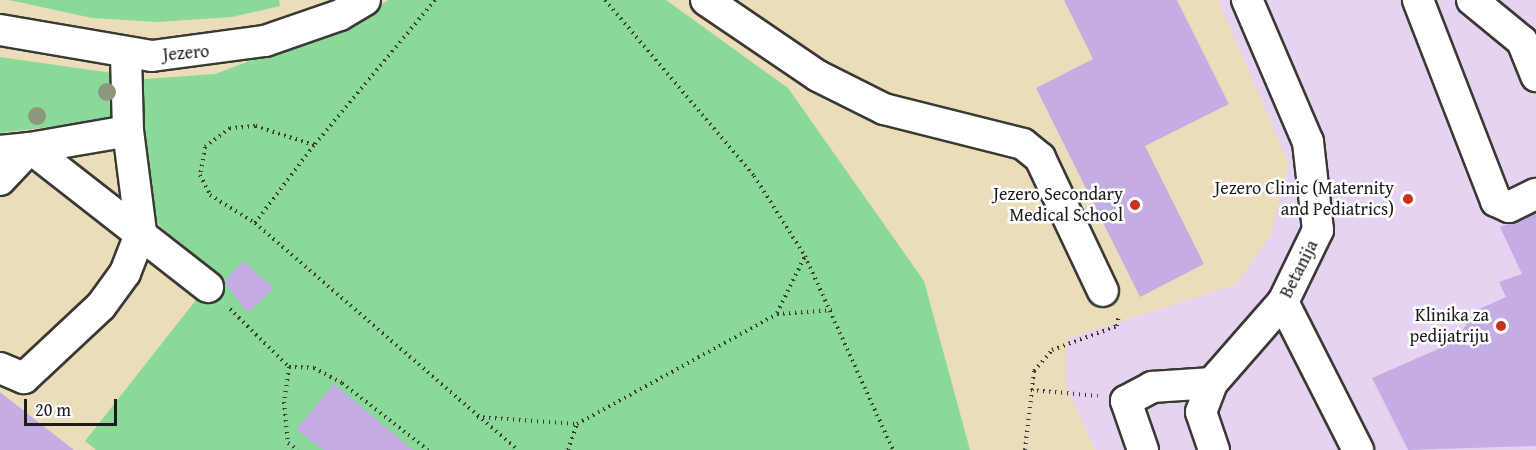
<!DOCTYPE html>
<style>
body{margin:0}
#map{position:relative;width:1536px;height:450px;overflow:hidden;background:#ecddba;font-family:"Gentium Book Plus",serif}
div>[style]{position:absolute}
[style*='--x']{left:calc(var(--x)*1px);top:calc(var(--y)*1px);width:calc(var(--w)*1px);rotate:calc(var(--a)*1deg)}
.built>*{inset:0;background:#e5d3f1}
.green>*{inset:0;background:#8ad998}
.building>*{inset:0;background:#c5ade4}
.path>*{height:4px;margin-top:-2px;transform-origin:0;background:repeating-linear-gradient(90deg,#3b3934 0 1.5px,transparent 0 6px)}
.roads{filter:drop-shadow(2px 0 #3b3934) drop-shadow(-2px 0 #3b3934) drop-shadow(0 2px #3b3934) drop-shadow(0 -2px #3b3934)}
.minor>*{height:30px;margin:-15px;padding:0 15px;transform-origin:15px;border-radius:15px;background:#fff}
.trees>*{width:18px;height:18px;margin:-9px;border-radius:50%;background:#8e977b}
.dots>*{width:16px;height:16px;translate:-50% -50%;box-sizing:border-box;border:3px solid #fff;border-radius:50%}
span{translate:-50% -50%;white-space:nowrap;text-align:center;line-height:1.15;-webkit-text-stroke:5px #fff;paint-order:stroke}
.street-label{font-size:18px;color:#1c1c1c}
.poi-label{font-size:18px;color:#1c1c1c}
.right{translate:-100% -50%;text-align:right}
.scale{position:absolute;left:24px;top:399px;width:93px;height:27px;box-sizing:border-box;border:3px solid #1c1c1c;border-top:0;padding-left:8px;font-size:18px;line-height:21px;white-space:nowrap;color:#1c1c1c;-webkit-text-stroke:4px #fff;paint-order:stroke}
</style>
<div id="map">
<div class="built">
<div style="clip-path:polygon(1218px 0,1536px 0,1536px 450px,1095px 450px,1066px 385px,1067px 339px,1237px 284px,1271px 234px,1289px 164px)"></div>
</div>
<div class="green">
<div style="clip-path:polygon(9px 0,279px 0,280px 6px,232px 17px,157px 22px,92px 18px)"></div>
<div style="clip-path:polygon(388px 0,666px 0,788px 88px,924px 281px,970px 450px,96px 450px,85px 441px,214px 277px,135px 202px,130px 80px,215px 74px,363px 18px)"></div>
<div style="clip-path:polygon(0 57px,119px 74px,121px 118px,0 133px)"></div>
</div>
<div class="building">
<div style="clip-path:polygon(1064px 0,1177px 0,1229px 104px,1145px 146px,1204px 264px,1140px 297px,1036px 88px,1093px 59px)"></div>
<div style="clip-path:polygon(1536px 213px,1536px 446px,1408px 450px,1372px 378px,1454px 342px,1477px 310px,1506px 297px,1499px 282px,1522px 274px,1500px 227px)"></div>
<div style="clip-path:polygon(243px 261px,274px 288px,248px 313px,224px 282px)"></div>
<div style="clip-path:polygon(334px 384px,413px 450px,323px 450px,296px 429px)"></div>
<div style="clip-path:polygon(0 392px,74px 450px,0 450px)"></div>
</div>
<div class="path">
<div style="--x:435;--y:0;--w:189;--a:129.8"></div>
<div style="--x:314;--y:145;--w:62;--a:-162.1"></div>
<div style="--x:255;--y:126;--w:25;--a:175"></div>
<div style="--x:230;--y:128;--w:31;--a:143"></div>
<div style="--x:205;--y:147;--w:28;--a:100"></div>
<div style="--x:200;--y:175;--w:22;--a:63"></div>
<div style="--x:210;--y:195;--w:53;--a:31.9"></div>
<div style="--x:255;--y:223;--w:347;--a:40.8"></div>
<div style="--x:605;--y:0;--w:231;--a:49.7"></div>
<div style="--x:754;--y:176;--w:95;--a:57.5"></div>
<div style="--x:805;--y:256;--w:213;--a:65.6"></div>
<div style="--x:255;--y:223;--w:98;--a:-52.9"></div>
<div style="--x:230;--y:309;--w:83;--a:44.5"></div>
<div style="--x:289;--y:367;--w:35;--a:98"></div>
<div style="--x:284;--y:402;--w:41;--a:84.4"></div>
<div style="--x:288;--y:443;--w:12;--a:35"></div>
<div style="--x:777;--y:313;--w:64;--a:-63.8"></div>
<div style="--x:289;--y:367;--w:25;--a:2"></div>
<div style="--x:314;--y:368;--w:32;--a:28"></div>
<div style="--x:342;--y:383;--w:109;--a:37.9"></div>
<div style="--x:1031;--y:390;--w:67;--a:5.1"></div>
<div style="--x:477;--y:417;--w:100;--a:4"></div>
<div style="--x:577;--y:424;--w:228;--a:-28.8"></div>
<div style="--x:777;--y:314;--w:55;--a:-4.2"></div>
<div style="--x:568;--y:450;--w:28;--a:-71"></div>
<div style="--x:1025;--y:450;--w:80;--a:-83.5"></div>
<div style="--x:1034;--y:371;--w:28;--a:-49"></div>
<div style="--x:1052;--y:350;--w:69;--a:-20.3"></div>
<div style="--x:1117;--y:326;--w:11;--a:-80"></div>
</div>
<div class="roads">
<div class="minor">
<div style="--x:706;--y:0;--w:135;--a:34.2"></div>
<div style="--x:818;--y:76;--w:74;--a:26.6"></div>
<div style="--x:884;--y:109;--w:143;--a:14.1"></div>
<div style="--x:1023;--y:144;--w:22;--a:39"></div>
<div style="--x:1040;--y:158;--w:147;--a:64.7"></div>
<div style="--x:1418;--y:0;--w:216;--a:68.8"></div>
<div style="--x:1496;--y:201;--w:14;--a:25"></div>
<div style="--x:1509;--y:207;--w:30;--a:-26"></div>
<div style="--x:1472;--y:0;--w:65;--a:39.4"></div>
<div style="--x:1522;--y:41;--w:38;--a:68"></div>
<div style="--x:0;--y:30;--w:154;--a:9.7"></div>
<div style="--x:152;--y:56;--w:114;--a:-7.6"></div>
<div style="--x:265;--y:41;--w:79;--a:-19.1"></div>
<div style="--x:340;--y:15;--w:29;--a:-31"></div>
<div style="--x:0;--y:151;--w:30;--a:-6"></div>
<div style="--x:30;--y:148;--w:226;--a:38"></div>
<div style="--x:0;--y:180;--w:44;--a:-46.8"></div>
<div style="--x:30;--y:148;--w:99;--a:-9.8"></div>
<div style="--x:1283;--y:302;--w:166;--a:63.1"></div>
<div style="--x:0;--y:368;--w:26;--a:23"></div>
<div style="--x:24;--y:378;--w:105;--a:-43.1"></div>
<div style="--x:101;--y:306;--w:41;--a:-54"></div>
<div style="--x:125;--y:273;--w:44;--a:-68.7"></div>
<div style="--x:141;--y:232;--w:102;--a:-97.3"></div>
<div style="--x:128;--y:131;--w:76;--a:-91.5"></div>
<div style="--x:1143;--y:450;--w:52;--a:-109.1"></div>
<div style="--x:1126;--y:401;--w:30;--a:-28"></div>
<div style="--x:1152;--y:387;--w:60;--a:-3.8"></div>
<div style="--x:1214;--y:450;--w:40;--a:-108.9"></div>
<div style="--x:1201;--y:412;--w:31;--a:-69"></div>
<div style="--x:1212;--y:383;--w:108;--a:-48.8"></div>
<div style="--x:1283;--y:302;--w:80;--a:-64.1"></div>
<div style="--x:1318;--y:230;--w:89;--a:-96.5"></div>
<div style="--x:1308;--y:142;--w:155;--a:-113.2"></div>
</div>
</div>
<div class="trees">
<div style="left:107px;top:92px"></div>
<div style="left:37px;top:116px"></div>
</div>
<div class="dots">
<div style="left:1408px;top:199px;background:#c8321e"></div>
<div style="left:1135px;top:205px;background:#c8321e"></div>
<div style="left:1501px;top:326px;background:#c8321e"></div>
</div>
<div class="street-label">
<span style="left:186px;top:53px;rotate:-5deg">Jezero</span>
<span style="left:1299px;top:269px;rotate:-63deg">Betanija</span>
</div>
<div class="poi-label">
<span class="right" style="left:1394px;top:199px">Jezero Clinic (Maternity<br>and Pediatrics)</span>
<span class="right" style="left:1123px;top:205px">Jezero Secondary<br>Medical School</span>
<span class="right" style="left:1489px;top:326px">Klinika za<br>pedijatriju</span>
</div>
<div class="scale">20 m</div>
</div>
